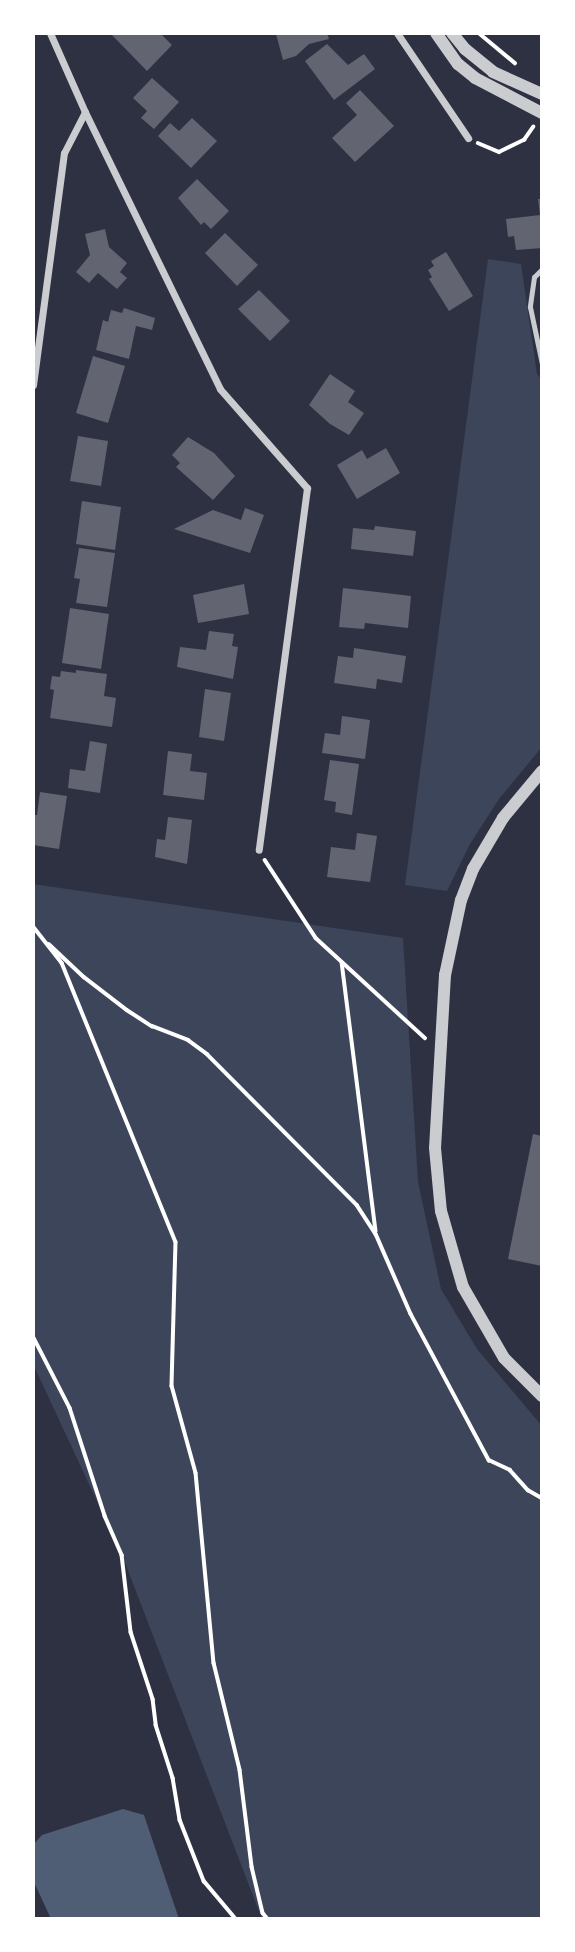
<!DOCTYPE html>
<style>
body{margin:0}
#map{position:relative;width:575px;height:1952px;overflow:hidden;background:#2d3142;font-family:Arial,sans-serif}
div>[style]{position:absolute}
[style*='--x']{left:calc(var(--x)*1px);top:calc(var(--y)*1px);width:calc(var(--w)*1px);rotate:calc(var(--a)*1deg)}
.green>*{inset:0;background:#3c4559}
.water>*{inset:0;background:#4f5d75}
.building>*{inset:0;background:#626471}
.path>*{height:3.5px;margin:-1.75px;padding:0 1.75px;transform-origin:1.75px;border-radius:1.75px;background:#fff}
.service>*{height:5px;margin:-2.5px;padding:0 2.5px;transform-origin:2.5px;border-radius:2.5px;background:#caccd0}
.minor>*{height:7px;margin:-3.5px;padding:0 3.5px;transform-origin:3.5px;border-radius:3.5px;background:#caccd0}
.tertiary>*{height:12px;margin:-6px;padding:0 6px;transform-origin:6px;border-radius:6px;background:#caccd0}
span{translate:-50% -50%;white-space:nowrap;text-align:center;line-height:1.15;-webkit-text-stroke:5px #fff;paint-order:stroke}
.frame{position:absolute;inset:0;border:35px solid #fff;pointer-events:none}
</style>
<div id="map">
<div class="green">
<div style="clip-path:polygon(488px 259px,521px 264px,537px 374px,542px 380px,542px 747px,499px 799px,470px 844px,447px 891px,405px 885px)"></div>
<div style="clip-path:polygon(33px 884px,403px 938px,418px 1182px,441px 1289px,477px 1349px,542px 1426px,542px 1919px,262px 1919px,122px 1555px,33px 1364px)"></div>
</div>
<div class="water">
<div style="clip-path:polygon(123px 1809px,144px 1815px,179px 1919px,51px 1919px,33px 1880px,33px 1845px,42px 1835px)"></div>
</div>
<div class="building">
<div style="clip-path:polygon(110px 33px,160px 33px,172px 45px,147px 71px)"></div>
<div style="clip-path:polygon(327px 33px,329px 39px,309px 44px,296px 56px,283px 60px,276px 34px)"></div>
<div style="clip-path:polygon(327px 44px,348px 65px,364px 54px,375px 69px,334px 100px,305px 61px)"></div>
<div style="clip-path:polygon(152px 78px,179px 102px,154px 129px,141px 118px,147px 111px,133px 98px)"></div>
<div style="clip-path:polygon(360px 90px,394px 126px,355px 162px,332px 138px,357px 115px,346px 103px)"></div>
<div style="clip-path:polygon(192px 118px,217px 141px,191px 168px,158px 136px,170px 123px,179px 131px)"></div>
<div style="clip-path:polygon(197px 179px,229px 211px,211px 229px,204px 222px,201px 225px,178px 198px)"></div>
<div style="clip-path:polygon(538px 199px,542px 199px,542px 248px,516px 250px,514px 236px,508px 237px,506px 219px,540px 215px)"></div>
<div style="clip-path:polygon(105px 229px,109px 247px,127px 263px,120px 272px,127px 278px,117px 289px,98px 273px,89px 283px,76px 272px,90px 255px,85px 234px)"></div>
<div style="clip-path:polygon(225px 233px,258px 265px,237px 286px,205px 253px)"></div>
<div style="clip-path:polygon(446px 252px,473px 296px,449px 311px,429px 279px,432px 277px,428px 270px,434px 266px,431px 261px)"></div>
<div style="clip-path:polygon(259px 290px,290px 321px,270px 341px,238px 309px)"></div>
<div style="clip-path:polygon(124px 308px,155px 318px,152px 330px,136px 326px,129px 359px,96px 350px,103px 320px,108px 322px,111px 310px,122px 313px)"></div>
<div style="clip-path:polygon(93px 356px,125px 366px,108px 423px,76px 413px)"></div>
<div style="clip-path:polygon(330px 374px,355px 391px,348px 402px,364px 413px,349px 435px,330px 424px,309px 405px)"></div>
<div style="clip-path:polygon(78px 436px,108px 441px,101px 486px,70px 481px)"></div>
<div style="clip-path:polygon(188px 437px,214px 453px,235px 476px,213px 500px,176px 467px,180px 463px,172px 455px)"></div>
<div style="clip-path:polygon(386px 448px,400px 473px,357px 499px,337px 465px,362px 450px,367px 459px)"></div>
<div style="clip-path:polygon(82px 501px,121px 507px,115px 550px,76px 544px)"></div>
<div style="clip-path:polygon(245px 508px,264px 515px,250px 553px,174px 529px,213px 510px,241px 520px)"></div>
<div style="clip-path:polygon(375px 526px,416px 531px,413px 556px,351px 549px,353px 528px,374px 530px)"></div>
<div style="clip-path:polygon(79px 548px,115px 553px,107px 607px,76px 603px,80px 579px,74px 578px)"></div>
<div style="clip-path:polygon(244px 584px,249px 614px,198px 623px,193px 595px)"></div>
<div style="clip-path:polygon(343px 588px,411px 596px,408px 628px,365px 623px,364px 629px,339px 627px)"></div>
<div style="clip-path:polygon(70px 608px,109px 614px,101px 669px,62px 663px)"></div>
<div style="clip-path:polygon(209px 631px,234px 634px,232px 646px,238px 647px,233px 679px,177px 667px,180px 647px,206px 650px)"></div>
<div style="clip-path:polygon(354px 648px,406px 656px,402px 683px,377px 679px,376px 689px,334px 683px,338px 656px,353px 658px)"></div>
<div style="clip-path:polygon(76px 670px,107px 674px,104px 696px,116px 698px,112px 727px,50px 718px,54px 690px,50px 689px,52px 676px,60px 677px,61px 671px,76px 673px)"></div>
<div style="clip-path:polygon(205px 689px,231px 693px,224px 741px,199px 737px)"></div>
<div style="clip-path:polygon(342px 716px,370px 720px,365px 759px,322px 753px,325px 733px,340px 735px)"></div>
<div style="clip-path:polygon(90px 741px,107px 744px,100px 793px,68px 788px,70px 769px,85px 771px)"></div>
<div style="clip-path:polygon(168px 751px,192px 754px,190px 771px,207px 773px,204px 800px,163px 795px)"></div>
<div style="clip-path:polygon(330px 760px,359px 764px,352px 815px,335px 812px,336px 802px,324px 800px)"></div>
<div style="clip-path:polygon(40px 792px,67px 796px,59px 849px,33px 845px,33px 815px,37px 815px)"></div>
<div style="clip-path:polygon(168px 817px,192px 820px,187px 864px,155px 857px,157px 839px,165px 840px)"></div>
<div style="clip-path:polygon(357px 833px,377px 836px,370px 882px,327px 877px,331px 847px,355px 850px)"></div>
<div style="clip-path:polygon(533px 1134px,542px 1136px,542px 1266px,508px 1259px)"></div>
</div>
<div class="path">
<div style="--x:479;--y:33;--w:47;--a:39.8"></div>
<div style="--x:478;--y:143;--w:23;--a:23"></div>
<div style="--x:499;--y:152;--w:28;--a:-26"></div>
<div style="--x:524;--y:140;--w:16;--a:-55"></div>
<div style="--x:265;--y:860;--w:93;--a:56.8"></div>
<div style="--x:316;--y:938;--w:148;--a:42.5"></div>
<div style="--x:33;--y:926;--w:47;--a:51.9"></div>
<div style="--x:62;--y:963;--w:301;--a:67.8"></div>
<div style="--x:176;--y:1242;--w:144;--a:91.6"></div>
<div style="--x:172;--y:1386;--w:90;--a:74.6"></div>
<div style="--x:196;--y:1473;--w:191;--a:84.6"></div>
<div style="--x:214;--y:1663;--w:110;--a:76.3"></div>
<div style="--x:240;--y:1770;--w:98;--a:82.9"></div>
<div style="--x:252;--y:1867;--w:47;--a:76.6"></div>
<div style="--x:263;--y:1913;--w:8;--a:50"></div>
<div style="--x:49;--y:944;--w:48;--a:43.3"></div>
<div style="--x:84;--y:977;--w:54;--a:37.5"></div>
<div style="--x:127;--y:1010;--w:30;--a:33"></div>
<div style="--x:152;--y:1026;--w:39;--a:21"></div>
<div style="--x:188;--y:1040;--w:24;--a:36"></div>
<div style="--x:207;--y:1054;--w:213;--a:45.2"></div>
<div style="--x:357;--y:1205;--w:35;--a:57"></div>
<div style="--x:376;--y:1234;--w:87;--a:66.4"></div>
<div style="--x:411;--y:1314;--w:166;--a:61.9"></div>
<div style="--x:489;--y:1460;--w:23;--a:25"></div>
<div style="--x:510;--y:1470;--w:27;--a:48"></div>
<div style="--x:528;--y:1490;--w:16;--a:30"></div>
<div style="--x:342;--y:962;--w:271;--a:82.8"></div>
<div style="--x:33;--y:1336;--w:81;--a:62.8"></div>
<div style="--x:70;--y:1408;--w:114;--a:72"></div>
<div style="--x:105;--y:1516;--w:43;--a:66.4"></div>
<div style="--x:122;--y:1555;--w:78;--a:83.3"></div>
<div style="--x:131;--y:1632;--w:71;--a:71.8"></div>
<div style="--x:153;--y:1699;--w:26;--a:83"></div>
<div style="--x:156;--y:1725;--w:56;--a:72.2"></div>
<div style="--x:173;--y:1778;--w:43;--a:80.5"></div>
<div style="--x:180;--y:1820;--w:66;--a:68.5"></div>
<div style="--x:204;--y:1881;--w:50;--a:49.9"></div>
</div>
<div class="service">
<div style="--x:542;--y:269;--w:11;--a:135"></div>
<div style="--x:534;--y:277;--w:30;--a:98"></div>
<div style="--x:530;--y:307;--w:58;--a:78.1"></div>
</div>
<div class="minor">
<div style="--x:50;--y:33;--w:86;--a:66.1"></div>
<div style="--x:85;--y:112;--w:308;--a:64"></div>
<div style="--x:220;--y:389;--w:132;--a:48.7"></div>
<div style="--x:307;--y:488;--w:365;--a:97.6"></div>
<div style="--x:397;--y:33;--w:127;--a:55.9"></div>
<div style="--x:33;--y:385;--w:234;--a:-82.4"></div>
<div style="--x:64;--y:153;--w:46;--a:-62.9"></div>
</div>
<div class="tertiary">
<div style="--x:436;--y:33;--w:38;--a:55"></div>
<div style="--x:458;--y:64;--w:22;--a:39"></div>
<div style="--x:475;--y:78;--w:76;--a:27.6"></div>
<div style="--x:452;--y:33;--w:21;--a:51"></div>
<div style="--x:465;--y:49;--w:36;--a:39"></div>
<div style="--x:493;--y:72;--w:54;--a:24.2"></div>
<div style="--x:542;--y:771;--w:61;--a:129.7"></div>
<div style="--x:503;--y:818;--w:59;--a:120.5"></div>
<div style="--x:473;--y:869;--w:33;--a:111"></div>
<div style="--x:461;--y:900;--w:77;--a:102"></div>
<div style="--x:445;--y:975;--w:173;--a:93.3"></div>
<div style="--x:435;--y:1148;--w:63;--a:84.6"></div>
<div style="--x:441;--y:1211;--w:79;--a:73.9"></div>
<div style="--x:463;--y:1287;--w:82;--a:60"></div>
<div style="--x:504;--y:1358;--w:54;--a:45"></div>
</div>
<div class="frame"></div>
</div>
